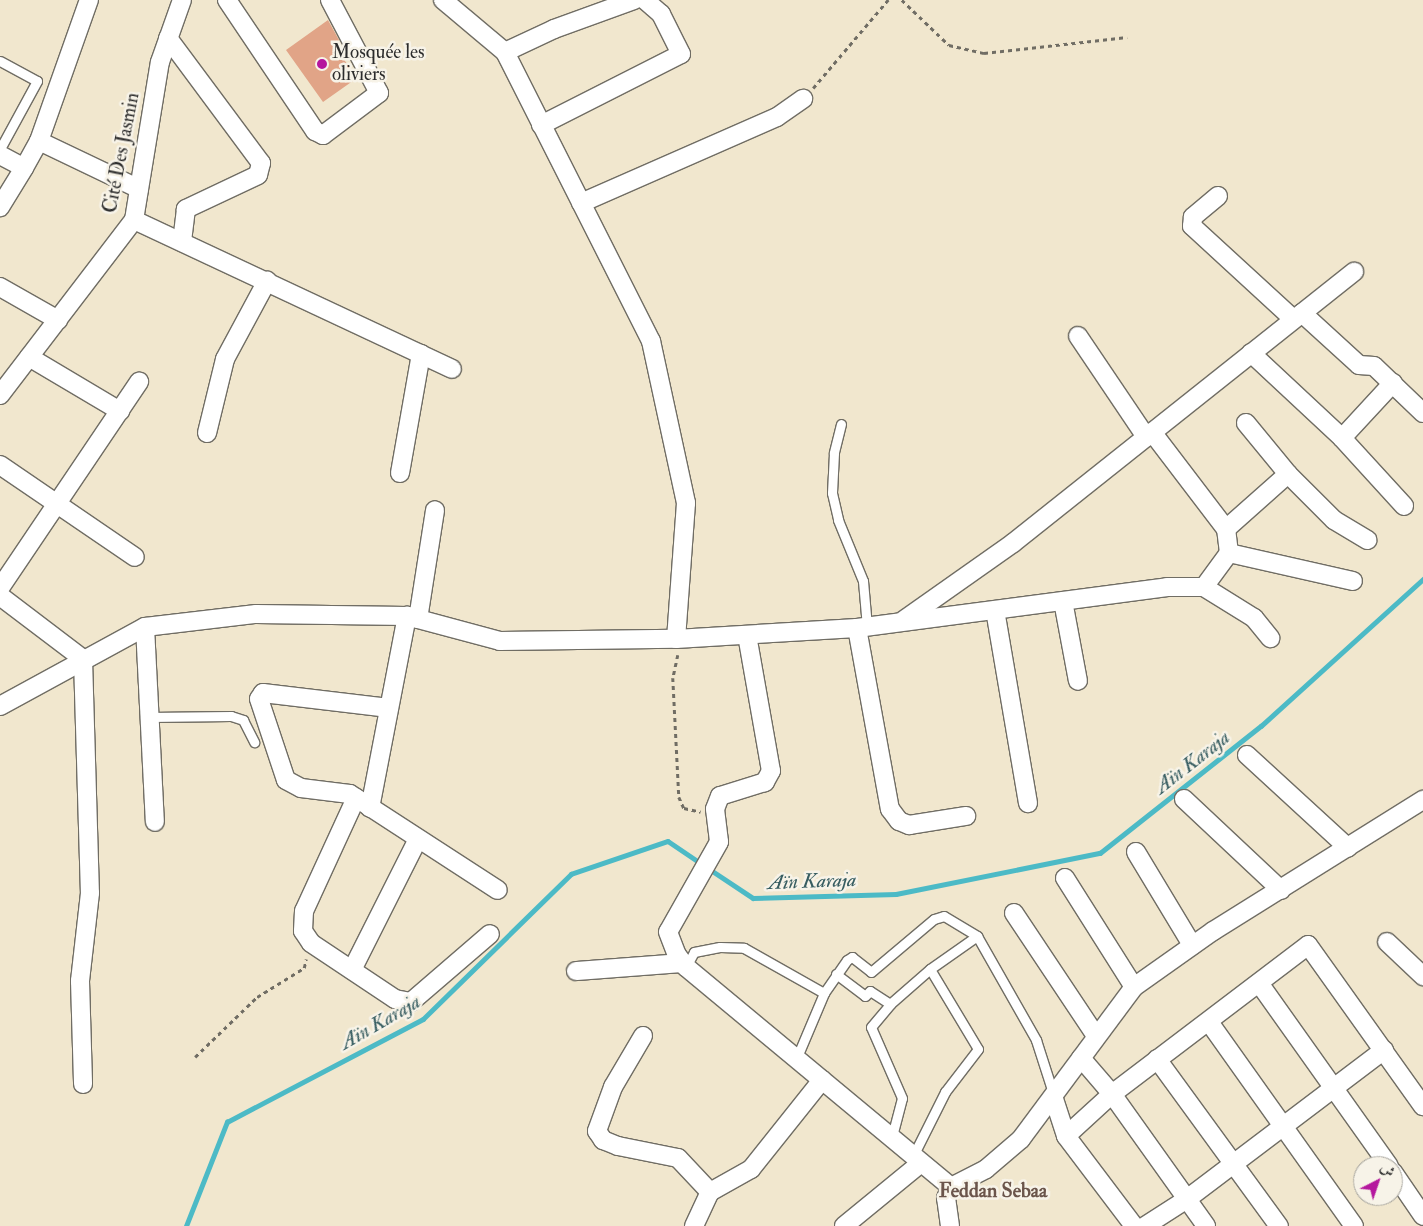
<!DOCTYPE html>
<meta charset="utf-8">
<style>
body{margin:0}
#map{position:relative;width:1423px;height:1226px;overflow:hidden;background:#f1e7ce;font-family:"IM FELL Double Pica",Amiri,serif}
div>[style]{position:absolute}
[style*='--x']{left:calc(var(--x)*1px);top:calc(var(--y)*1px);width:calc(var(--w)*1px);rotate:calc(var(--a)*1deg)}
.stream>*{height:4.5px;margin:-2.25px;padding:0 2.25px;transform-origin:2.25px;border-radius:2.25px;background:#4cbac6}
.building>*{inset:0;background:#e1a487}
.path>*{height:2.5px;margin-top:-1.25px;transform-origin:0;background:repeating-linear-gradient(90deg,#706d64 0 4px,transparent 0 8px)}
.roads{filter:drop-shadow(1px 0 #706d64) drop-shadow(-1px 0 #706d64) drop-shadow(0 1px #706d64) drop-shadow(0 -1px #706d64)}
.service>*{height:9px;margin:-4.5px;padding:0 4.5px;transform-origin:4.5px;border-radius:4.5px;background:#fff}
.minor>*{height:18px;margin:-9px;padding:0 9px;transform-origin:9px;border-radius:9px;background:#fff}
.dots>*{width:14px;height:14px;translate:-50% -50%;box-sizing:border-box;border:2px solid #f7f3e8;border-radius:50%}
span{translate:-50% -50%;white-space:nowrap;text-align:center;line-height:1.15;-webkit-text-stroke:5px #f7f3e8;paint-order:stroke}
.poi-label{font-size:19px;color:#2b2b2b}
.left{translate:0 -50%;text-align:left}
.street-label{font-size:19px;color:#2b2b2b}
.water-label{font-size:20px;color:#375d61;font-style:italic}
.neighbourhood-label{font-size:20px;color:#6b554b;font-weight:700}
.north{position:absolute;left:1353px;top:1156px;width:50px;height:50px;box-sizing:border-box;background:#f7f3e8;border:1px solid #a5a39c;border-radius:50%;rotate:41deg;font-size:14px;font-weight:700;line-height:20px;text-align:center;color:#2b2b2b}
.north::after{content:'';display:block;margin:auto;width:18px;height:22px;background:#b5179e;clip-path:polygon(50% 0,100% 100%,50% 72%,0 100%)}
</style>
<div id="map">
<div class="stream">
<div style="--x:708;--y:868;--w:54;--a:33.7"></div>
<div style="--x:753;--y:898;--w:143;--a:-1.6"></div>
<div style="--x:896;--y:894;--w:208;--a:-11.4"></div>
<div style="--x:1100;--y:853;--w:205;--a:-38.3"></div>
<div style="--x:1261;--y:726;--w:219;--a:-42.2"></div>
<div style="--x:186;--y:1226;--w:112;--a:-68.5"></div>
<div style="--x:227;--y:1122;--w:221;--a:-27.7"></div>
<div style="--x:423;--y:1019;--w:207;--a:-44.4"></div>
<div style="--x:571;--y:874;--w:102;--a:-18.8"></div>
<div style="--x:668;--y:841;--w:41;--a:34.1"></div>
</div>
<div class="building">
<div style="clip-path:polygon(328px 20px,339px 40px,333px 44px,357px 78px,323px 102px,286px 50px)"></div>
</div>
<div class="path">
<div style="--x:902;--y:0;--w:65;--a:43.8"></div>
<div style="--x:949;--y:45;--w:36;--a:13"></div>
<div style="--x:984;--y:53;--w:144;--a:-6.4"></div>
<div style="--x:813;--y:88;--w:116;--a:-49.6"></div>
<div style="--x:678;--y:655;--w:24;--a:102"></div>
<div style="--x:673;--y:678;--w:119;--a:87.1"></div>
<div style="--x:679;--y:797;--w:12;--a:66"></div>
<div style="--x:684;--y:808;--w:17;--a:13"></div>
<div style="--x:195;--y:1057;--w:86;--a:-44.1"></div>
<div style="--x:257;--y:997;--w:55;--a:-31.7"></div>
<div style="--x:304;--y:968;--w:9;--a:-77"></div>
</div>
<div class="roads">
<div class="service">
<div style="--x:0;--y:61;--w:42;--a:28.4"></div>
<div style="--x:37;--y:81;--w:77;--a:118.6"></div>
<div style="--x:841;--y:424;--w:30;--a:104"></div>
<div style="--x:834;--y:453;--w:40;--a:92.9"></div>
<div style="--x:832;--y:493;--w:28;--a:77"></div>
<div style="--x:838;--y:520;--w:66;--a:67.7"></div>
<div style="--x:863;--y:581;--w:46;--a:85"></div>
<div style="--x:149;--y:717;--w:82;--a:-0.7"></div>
<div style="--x:231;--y:716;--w:13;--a:18"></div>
<div style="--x:243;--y:720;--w:25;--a:63"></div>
<div style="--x:686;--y:967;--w:17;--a:-62"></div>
<div style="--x:694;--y:952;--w:26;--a:-11"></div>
<div style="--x:720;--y:947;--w:24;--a:2"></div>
<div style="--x:744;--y:948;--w:92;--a:29.4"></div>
<div style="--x:836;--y:974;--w:36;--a:37"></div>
<div style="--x:865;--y:996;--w:7;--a:-45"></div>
<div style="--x:870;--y:991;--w:24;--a:33"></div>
<div style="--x:797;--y:1057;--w:69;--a:-67.1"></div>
<div style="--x:824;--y:993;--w:40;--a:-55.1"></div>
<div style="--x:847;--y:960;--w:6;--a:-31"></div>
<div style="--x:852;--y:957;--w:24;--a:38"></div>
<div style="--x:871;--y:972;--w:82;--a:-40.1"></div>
<div style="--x:934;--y:919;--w:10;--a:-17"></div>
<div style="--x:944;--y:916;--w:39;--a:31"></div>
<div style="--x:891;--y:1140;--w:43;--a:-75.3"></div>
<div style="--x:902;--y:1098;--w:77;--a:-113.6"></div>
<div style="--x:871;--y:1027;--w:30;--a:-50"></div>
<div style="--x:890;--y:1004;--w:53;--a:-41.2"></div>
<div style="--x:913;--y:1156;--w:72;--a:-63.4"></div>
<div style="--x:945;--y:1092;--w:54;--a:-52.5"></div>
<div style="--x:978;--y:1049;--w:93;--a:-121"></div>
<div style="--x:930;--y:969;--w:57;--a:-35.1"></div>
<div style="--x:977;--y:936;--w:120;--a:60.4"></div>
<div style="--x:1036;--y:1040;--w:59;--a:72.2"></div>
</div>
<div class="minor">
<div style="--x:227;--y:0;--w:158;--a:56.1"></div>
<div style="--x:315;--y:131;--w:9;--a:27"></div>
<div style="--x:323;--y:135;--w:70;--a:-36.9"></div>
<div style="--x:379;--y:93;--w:105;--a:-117.8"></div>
<div style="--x:443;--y:0;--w:81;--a:40"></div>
<div style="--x:505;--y:52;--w:324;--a:63.2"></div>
<div style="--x:651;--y:341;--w:166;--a:77.8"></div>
<div style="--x:686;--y:503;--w:136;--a:94.2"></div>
<div style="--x:168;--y:38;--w:156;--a:53.4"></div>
<div style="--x:261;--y:163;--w:12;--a:104"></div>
<div style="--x:258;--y:175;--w:80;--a:154.7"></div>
<div style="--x:186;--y:209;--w:33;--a:97"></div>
<div style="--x:505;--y:52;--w:54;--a:-25.1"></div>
<div style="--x:554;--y:29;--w:85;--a:-19.9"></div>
<div style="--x:541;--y:125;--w:157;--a:-26.9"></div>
<div style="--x:681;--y:54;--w:45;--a:-116.6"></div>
<div style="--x:661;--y:14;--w:21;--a:-139"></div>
<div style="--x:39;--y:141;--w:111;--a:25.6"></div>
<div style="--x:0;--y:155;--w:27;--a:28"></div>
<div style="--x:24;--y:168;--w:46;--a:121.6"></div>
<div style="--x:24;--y:168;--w:31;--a:-61"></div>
<div style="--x:39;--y:141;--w:150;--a:-70.5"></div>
<div style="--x:1218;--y:196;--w:33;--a:140"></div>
<div style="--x:1193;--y:217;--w:9;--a:96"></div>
<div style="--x:1192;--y:226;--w:137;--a:42.6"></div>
<div style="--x:581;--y:203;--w:214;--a:-23.7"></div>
<div style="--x:777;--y:117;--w:32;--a:-35"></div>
<div style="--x:134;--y:220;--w:351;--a:25.1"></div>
<div style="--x:0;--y:287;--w:67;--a:29.6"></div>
<div style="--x:1302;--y:313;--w:77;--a:42.4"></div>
<div style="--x:1359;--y:365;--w:15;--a:4"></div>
<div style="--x:1374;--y:366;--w:68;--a:43.8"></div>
<div style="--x:1078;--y:336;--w:122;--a:56"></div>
<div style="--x:1251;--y:353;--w:125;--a:43"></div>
<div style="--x:1342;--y:438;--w:92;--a:47.6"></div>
<div style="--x:29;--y:357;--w:106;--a:30.7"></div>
<div style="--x:0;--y:395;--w:220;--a:-52.6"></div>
<div style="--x:134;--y:220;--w:160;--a:-80.7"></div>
<div style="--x:160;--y:62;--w:66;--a:-70.5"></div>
<div style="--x:1246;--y:423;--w:66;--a:50.5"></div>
<div style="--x:1288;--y:474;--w:65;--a:45"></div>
<div style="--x:1334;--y:520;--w:39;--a:31"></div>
<div style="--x:1152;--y:432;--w:122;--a:52.7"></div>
<div style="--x:207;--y:433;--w:76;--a:-76.3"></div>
<div style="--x:225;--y:359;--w:89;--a:-61.7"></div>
<div style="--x:1342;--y:438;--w:75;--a:-47.2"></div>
<div style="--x:0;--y:465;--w:163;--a:34.3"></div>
<div style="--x:400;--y:473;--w:121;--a:-80"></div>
<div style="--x:1229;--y:553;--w:127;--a:12.7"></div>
<div style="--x:1204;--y:587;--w:42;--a:-53.7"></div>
<div style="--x:1229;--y:553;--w:24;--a:-97"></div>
<div style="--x:1226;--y:529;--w:83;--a:-41.6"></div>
<div style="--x:0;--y:588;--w:249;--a:-56"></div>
<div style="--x:0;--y:596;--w:104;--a:37.2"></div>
<div style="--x:83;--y:659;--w:234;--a:88.3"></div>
<div style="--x:90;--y:893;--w:89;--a:96.5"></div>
<div style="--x:80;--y:981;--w:103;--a:88.3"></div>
<div style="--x:1063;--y:601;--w:81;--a:79.4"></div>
<div style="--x:995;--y:610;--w:196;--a:80.3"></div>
<div style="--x:418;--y:619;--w:110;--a:-81.1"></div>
<div style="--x:904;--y:620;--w:133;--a:-35.2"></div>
<div style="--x:1013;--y:543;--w:436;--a:-38.5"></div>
<div style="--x:145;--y:627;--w:195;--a:87.1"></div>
<div style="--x:857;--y:628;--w:184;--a:79.7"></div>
<div style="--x:890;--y:809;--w:15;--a:53"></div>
<div style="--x:899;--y:821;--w:11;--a:22"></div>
<div style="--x:909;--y:825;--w:58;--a:-9"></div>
<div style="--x:747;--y:635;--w:138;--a:80"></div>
<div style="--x:771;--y:771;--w:13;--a:119"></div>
<div style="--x:765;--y:782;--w:47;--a:162.7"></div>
<div style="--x:720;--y:796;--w:14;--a:111"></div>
<div style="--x:715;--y:809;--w:33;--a:83"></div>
<div style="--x:719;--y:842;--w:103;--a:119.5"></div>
<div style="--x:668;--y:932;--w:25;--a:69"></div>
<div style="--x:677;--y:955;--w:15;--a:53"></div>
<div style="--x:686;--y:967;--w:344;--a:39.7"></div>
<div style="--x:0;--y:706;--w:165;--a:-28.6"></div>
<div style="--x:145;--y:627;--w:112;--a:-6.7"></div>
<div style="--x:256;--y:614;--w:151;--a:0.8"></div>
<div style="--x:407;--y:616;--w:96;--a:15"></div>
<div style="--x:500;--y:641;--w:176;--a:-0.7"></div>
<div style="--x:676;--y:639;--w:181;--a:-3.5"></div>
<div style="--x:857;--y:628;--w:313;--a:-7.5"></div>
<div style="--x:1167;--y:587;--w:37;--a:0"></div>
<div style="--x:1204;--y:587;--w:59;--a:31.8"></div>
<div style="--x:1254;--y:618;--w:26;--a:51"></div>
<div style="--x:389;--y:708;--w:127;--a:-173.2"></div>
<div style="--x:263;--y:693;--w:7;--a:124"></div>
<div style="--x:259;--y:699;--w:85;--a:71.6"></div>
<div style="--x:286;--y:780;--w:17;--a:28"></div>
<div style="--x:301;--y:788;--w:49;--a:7"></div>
<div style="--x:350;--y:794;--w:176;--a:33"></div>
<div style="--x:1247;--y:755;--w:137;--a:42.6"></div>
<div style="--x:356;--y:798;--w:124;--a:114.7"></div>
<div style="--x:304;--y:911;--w:20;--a:93"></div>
<div style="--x:303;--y:931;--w:14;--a:56"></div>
<div style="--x:311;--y:943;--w:101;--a:33.7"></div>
<div style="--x:395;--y:999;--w:16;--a:11"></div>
<div style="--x:411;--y:1002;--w:104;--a:-40.7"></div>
<div style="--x:1184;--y:799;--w:133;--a:43.2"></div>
<div style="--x:370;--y:808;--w:196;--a:-79.1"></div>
<div style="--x:1136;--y:852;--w:109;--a:58.9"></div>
<div style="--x:1065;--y:878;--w:129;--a:57.7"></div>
<div style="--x:1014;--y:913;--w:148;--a:56.3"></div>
<div style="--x:1387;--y:942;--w:50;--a:43.4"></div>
<div style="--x:352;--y:970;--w:147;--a:-63.3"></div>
<div style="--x:576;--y:971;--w:107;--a:-4.3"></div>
<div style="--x:1259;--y:983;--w:224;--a:54.6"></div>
<div style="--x:1209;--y:1022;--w:250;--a:54.6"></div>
<div style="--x:643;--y:1036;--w:59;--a:120.5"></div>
<div style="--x:613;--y:1087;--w:47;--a:110"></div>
<div style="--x:597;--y:1131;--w:11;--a:56"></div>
<div style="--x:603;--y:1140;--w:16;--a:22"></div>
<div style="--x:618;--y:1146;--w:61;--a:11.3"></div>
<div style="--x:678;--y:1158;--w:47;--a:46.7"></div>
<div style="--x:1081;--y:1058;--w:48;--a:49.3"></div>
<div style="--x:1112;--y:1094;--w:162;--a:54.5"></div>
<div style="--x:1157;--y:1059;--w:207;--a:53.9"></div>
<div style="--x:1054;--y:1099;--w:39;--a:72"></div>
<div style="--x:1066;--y:1136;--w:113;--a:52.9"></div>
<div style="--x:1066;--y:1136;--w:62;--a:-42.4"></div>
<div style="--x:1112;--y:1094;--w:246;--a:-37.2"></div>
<div style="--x:1308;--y:945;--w:198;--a:54.5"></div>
<div style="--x:1393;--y:1172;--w:53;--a:55.7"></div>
<div style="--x:694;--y:1226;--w:38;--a:-65"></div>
<div style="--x:710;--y:1192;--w:47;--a:-29.3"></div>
<div style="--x:751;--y:1169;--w:114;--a:-51.4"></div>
<div style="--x:844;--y:1226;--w:99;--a:-39.3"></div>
<div style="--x:950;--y:1226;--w:28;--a:-98"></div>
<div style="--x:946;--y:1198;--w:12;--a:-66"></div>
<div style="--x:951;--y:1187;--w:39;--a:-27"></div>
<div style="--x:986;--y:1169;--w:46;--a:-40.6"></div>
<div style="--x:1021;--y:1139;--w:189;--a:-53.4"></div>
<div style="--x:1134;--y:987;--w:97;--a:-35.3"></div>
<div style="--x:1213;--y:931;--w:248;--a:-32"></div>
<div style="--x:1145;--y:1226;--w:50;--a:-32.7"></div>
<div style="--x:1187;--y:1199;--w:247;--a:-37.1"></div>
</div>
</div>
<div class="dots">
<div style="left:322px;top:64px;background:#b5179e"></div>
</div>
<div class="poi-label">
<span class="left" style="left:332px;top:64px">Mosquée les<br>oliviers</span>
</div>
<div class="street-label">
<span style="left:122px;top:153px;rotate:-79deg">Cité Des Jasmin</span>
</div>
<div class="water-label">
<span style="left:1192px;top:762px;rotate:-38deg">Aïn Karaja</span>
<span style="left:812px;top:881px;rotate:-2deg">Aïn Karaja</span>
<span style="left:380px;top:1022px;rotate:-30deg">Aïn Karaja</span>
</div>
<div class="neighbourhood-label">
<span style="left:993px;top:1190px">Feddan Sebaa</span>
</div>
<div class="north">ش</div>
</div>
